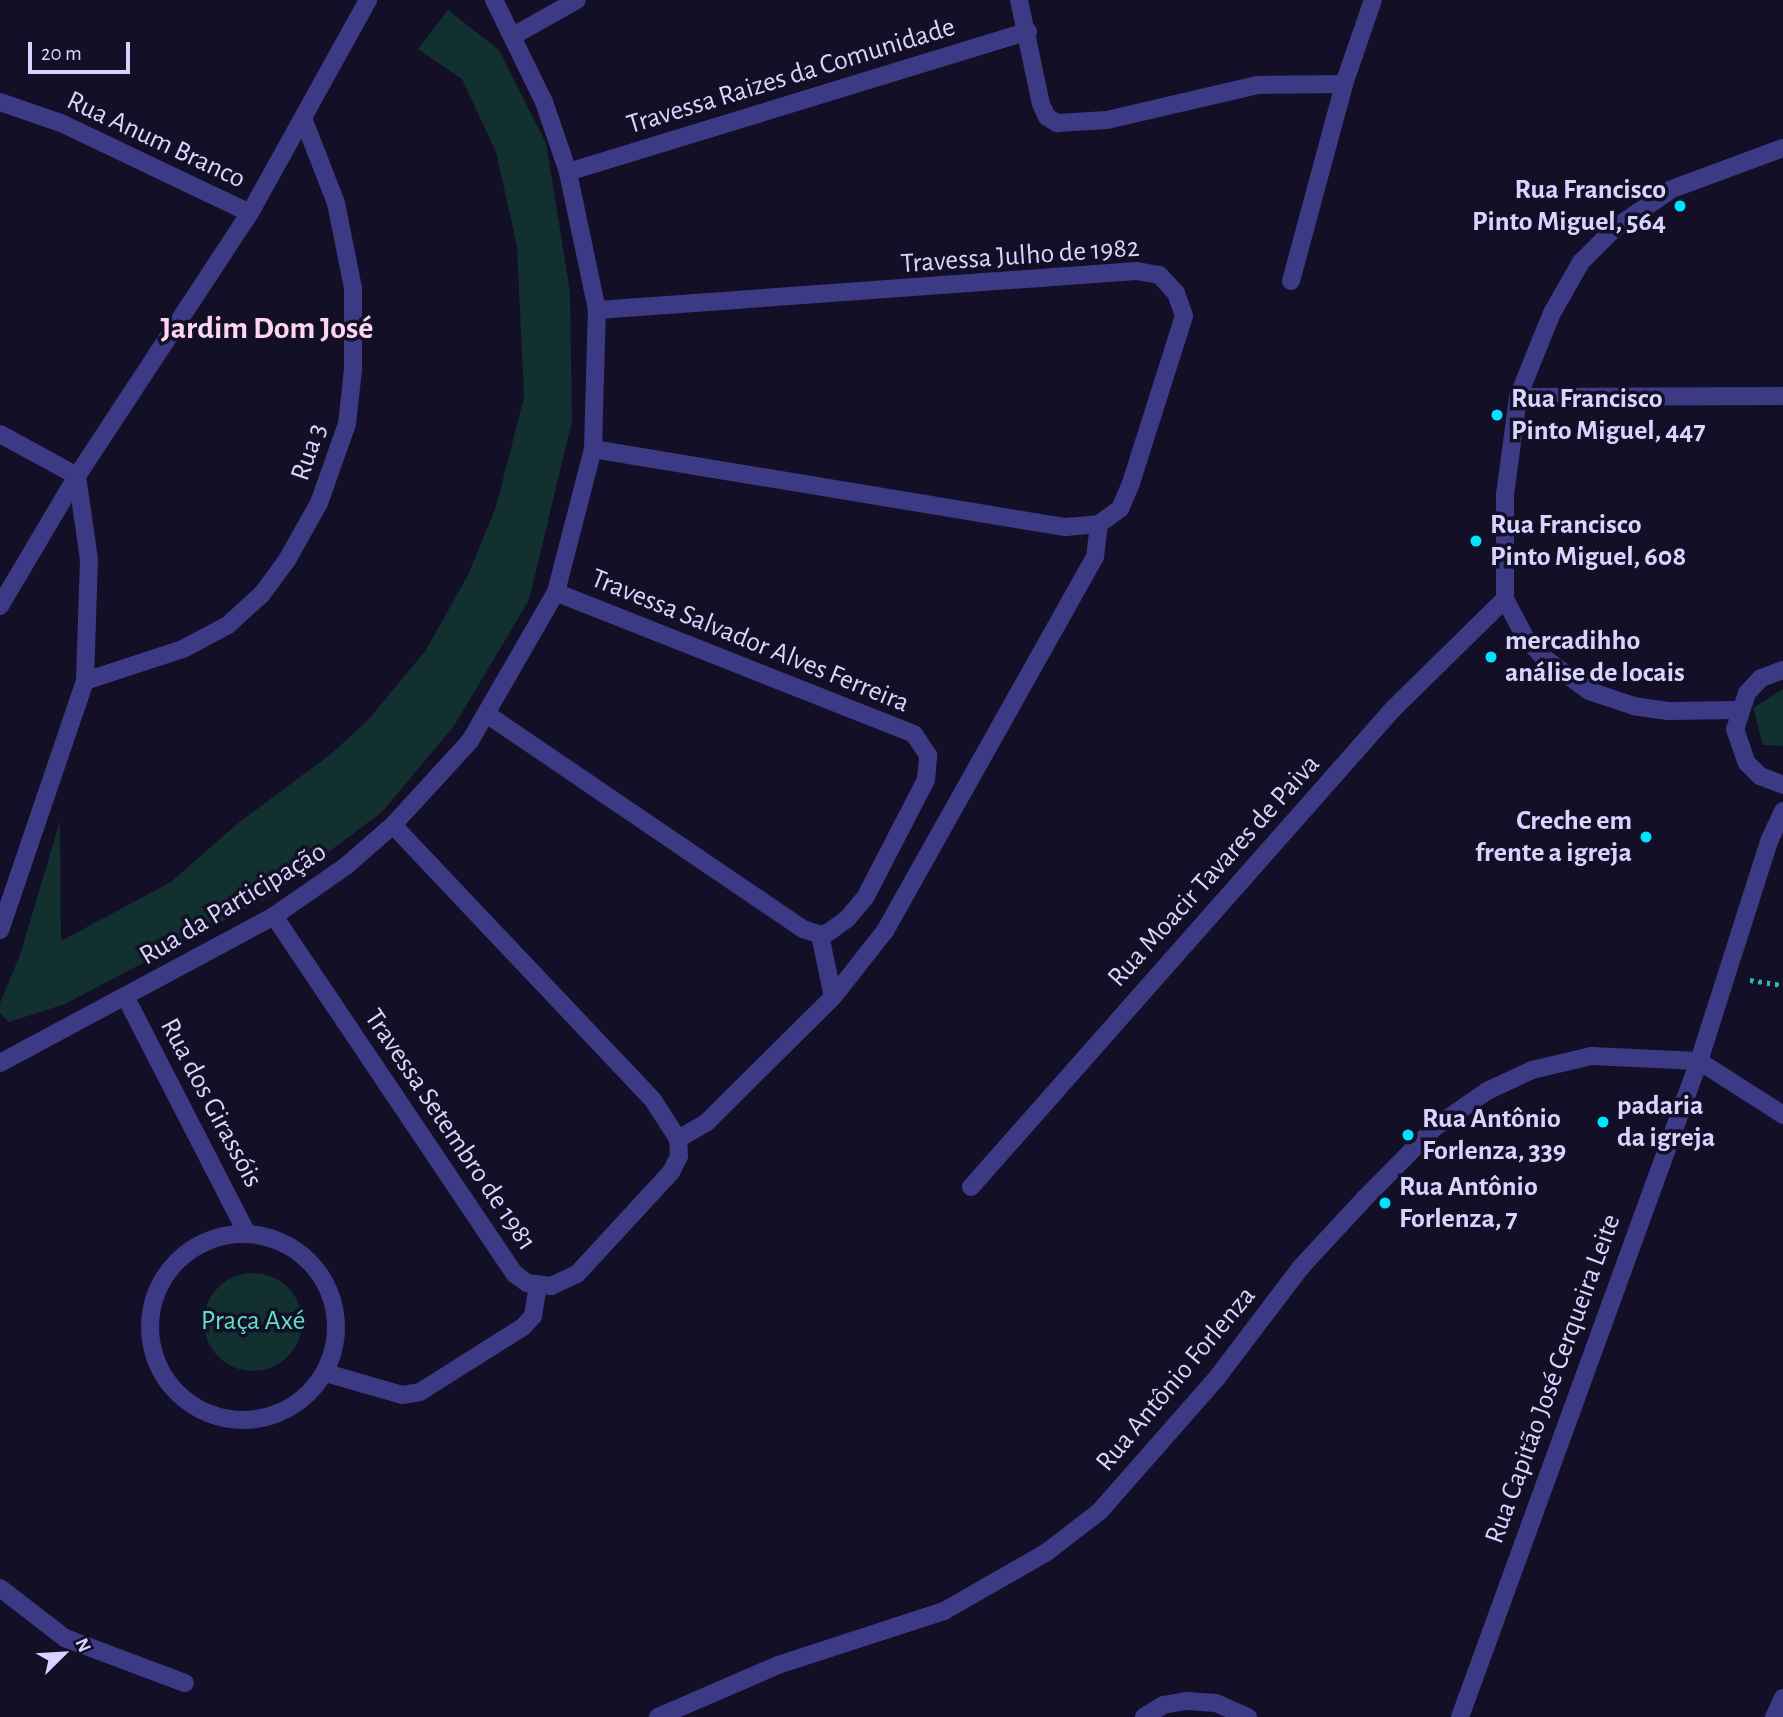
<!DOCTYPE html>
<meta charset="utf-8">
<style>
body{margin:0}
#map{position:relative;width:1783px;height:1717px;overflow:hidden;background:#130f26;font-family:"Alegreya Sans",sans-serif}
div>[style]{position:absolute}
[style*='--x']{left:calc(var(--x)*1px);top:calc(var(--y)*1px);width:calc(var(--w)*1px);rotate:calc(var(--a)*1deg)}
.green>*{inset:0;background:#12302f}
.round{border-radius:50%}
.path>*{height:4.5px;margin-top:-2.25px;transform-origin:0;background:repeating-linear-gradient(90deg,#2fb8b0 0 3.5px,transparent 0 8.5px)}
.minor>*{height:18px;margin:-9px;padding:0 9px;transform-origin:9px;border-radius:9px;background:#3d3a85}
.minor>.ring{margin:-9px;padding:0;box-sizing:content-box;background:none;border:18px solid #3d3a85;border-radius:50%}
.dots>*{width:19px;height:19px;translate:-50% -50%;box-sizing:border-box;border:4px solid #130f26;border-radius:50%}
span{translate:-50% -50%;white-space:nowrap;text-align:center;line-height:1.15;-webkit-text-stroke:7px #130f26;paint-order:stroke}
.street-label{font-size:28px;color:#d9d4ff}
.poi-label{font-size:28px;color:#d9d4ff;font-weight:700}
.right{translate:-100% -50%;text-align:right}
.left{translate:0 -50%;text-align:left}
.park-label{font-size:28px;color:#5fe0c0}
.quarter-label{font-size:32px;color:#ffd6f0;font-weight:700}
.north{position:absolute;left:28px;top:1619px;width:70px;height:70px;-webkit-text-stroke:5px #130f26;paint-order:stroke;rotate:66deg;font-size:19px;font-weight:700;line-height:28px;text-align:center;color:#d9d4ff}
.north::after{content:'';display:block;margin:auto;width:24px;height:32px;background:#d9d4ff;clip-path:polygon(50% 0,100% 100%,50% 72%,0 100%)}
.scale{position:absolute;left:28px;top:42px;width:102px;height:32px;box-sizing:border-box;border:4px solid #d9d4ff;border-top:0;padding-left:9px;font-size:21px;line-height:24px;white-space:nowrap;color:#d9d4ff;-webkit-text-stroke:5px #130f26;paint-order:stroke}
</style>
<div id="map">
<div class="green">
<div style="clip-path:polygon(448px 10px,499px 50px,546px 143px,570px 292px,572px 421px,529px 600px,454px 726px,382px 812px,270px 896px,65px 1004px,9px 1022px,0 1013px,0 1003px,20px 955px,60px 821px,61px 941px,171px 882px,237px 824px,331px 754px,368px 720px,426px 650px,468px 575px,496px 507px,524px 397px,517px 246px,496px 152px,462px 79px,418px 49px)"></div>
<div style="clip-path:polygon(1783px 689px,1783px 746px,1763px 745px,1753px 708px)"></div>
<div class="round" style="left:204px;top:1273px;width:98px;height:98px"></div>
</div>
<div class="path">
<div style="--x:1750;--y:980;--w:33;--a:9"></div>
</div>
<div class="minor">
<div style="--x:1019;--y:0;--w:106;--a:78.1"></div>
<div style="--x:1041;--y:104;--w:14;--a:65"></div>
<div style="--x:1047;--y:117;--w:12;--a:31"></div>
<div style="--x:1057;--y:123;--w:50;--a:-3.4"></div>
<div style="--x:1107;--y:120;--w:155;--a:-13.1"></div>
<div style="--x:1258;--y:85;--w:86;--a:-0.7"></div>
<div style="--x:513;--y:36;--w:73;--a:-29.4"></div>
<div style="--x:0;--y:102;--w:65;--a:19"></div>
<div style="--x:61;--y:123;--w:209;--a:25.5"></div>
<div style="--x:568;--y:172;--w:481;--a:-17"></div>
<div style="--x:1291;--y:281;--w:204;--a:-74.9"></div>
<div style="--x:1344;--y:84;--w:89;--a:-71"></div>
<div style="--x:1518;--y:397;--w:265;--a:-0.2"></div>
<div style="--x:0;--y:434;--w:88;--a:28.6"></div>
<div style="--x:77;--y:476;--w:84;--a:81.8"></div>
<div style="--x:89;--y:559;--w:122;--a:91.9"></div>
<div style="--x:85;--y:681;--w:263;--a:108.8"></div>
<div style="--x:593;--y:449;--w:479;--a:9.4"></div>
<div style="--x:1066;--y:527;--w:33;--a:-5"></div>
<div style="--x:1099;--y:524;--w:26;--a:-36"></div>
<div style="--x:1120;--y:509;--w:28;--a:-67"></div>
<div style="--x:1131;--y:483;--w:175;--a:-72.4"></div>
<div style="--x:1184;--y:316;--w:24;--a:-109"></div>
<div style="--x:1176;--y:293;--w:25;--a:-133"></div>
<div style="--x:1159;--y:275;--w:22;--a:-170"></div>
<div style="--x:1137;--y:271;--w:541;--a:175.87"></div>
<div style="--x:0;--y:606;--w:151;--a:-59.4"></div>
<div style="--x:77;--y:476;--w:315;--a:-56.7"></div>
<div style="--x:250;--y:213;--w:244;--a:-61"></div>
<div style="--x:1783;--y:670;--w:23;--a:160"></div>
<div style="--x:1761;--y:678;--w:21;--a:133"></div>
<div style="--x:1747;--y:693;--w:38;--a:108"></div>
<div style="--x:1735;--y:729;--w:36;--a:71"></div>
<div style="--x:1747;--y:763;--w:18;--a:45"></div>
<div style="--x:1760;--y:776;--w:25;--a:21"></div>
<div style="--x:85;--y:681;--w:103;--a:-18.1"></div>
<div style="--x:183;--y:649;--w:51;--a:-28.1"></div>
<div style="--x:228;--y:625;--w:46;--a:-42.4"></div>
<div style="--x:262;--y:594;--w:42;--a:-53.7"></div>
<div style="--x:287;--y:560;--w:65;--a:-60.7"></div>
<div style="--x:319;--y:503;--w:84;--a:-70.5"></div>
<div style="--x:347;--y:424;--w:54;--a:-83.7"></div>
<div style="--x:353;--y:370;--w:82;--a:-90"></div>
<div style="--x:353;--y:288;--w:87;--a:-101.3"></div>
<div style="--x:336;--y:203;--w:91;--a:-111.2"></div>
<div style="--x:1738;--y:710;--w:70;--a:179.2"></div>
<div style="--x:1668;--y:711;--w:34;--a:-172"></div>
<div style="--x:1634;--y:706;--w:47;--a:-161.6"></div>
<div style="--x:1589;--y:691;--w:56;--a:-143.7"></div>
<div style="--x:1544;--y:658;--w:28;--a:-132"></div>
<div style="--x:1525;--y:637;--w:43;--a:-117.8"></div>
<div style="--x:1505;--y:599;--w:104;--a:-90"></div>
<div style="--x:1505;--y:495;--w:99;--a:-82.4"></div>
<div style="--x:1518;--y:397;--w:91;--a:-68"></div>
<div style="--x:1552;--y:313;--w:59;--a:-60.4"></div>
<div style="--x:1581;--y:262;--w:48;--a:-45"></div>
<div style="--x:1615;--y:228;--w:69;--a:-34.4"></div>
<div style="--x:1672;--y:189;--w:118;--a:-20.3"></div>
<div style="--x:488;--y:715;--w:381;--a:34.2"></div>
<div style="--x:803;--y:929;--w:18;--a:19"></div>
<div style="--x:820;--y:935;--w:9;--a:-18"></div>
<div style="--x:829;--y:932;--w:22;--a:-36"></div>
<div style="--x:847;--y:919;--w:30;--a:-50"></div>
<div style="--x:866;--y:896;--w:131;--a:-62.7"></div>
<div style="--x:926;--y:780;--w:25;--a:-85"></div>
<div style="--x:928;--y:755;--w:25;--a:-124"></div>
<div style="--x:914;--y:734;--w:385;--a:-158.4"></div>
<div style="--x:274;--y:916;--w:432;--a:56.1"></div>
<div style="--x:515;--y:1274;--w:15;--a:37"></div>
<div style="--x:527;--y:1283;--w:24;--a:7"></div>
<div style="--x:551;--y:1286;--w:29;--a:-25"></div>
<div style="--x:577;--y:1274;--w:139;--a:-47.3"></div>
<div style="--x:671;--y:1172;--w:18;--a:-63"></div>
<div style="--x:679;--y:1156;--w:17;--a:-93"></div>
<div style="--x:678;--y:1139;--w:46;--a:-122.7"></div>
<div style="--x:653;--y:1100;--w:378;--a:-133.4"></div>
<div style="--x:820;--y:935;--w:63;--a:78.2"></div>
<div style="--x:126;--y:998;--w:264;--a:62.8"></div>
<div style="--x:0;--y:1063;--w:311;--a:-28.2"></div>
<div style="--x:274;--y:916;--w:88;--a:-34.8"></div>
<div style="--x:346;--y:866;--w:62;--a:-41.1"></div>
<div style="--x:393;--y:825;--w:114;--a:-47.5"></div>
<div style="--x:470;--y:741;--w:172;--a:-60"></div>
<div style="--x:556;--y:592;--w:148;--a:-75.5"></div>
<div style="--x:593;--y:449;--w:139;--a:-88.4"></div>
<div style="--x:597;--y:310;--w:141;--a:-101.9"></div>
<div style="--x:568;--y:172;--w:74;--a:-108.9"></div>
<div style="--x:544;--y:102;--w:114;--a:-116.1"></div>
<div style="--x:678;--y:1139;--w:34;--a:-30"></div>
<div style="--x:707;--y:1122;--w:177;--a:-44.8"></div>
<div style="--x:833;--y:997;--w:84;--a:-51.8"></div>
<div style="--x:885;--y:931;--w:429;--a:-60.7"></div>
<div style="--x:1095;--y:557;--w:33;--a:-83"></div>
<div style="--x:971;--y:1187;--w:638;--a:-48.56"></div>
<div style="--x:1393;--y:709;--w:157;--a:-44.5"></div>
<div class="ring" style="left:150px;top:1234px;width:168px;height:168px"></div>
<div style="--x:326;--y:1373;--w:79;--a:16.1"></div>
<div style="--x:402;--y:1395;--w:18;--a:-9"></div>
<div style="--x:420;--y:1392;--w:122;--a:-32.3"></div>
<div style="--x:523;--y:1327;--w:15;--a:-48"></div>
<div style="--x:533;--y:1316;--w:30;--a:-81"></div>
<div style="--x:0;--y:1588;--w:82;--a:37.6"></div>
<div style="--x:65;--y:1638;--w:128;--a:20.6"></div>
<div style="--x:658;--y:1717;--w:131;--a:-23.4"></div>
<div style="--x:778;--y:1665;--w:175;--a:-18"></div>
<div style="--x:944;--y:1611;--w:119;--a:-29.8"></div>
<div style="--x:1047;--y:1552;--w:67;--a:-37.7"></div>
<div style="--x:1100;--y:1511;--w:176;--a:-48.7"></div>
<div style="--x:1216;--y:1379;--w:141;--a:-52.8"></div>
<div style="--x:1301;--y:1267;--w:94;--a:-47.2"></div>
<div style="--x:1365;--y:1198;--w:98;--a:-45.4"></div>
<div style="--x:1434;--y:1128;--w:65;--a:-34.9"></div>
<div style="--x:1487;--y:1091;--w:50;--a:-25"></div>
<div style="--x:1532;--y:1070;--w:61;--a:-13.3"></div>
<div style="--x:1591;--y:1056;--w:108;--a:2.7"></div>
<div style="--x:1699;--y:1061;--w:100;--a:32.7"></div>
<div style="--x:1144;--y:1717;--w:22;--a:-32"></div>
<div style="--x:1163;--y:1705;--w:23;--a:-10"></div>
<div style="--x:1186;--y:1701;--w:30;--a:4"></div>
<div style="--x:1216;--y:1703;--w:35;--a:24"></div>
<div style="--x:1460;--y:1717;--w:698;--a:-69.98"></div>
<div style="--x:1699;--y:1061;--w:233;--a:-72.3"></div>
<div style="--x:1770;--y:839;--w:31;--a:-65"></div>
<div style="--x:1774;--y:1717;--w:21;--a:-65"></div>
</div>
<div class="dots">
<div style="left:1680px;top:206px;background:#00e5ff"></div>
<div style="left:1497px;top:415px;background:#00e5ff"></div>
<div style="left:1476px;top:541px;background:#00e5ff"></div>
<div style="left:1491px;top:657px;background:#00e5ff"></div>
<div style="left:1646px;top:837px;background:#00e5ff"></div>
<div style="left:1603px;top:1122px;background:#00e5ff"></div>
<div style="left:1408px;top:1135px;background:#00e5ff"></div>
<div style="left:1385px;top:1203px;background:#00e5ff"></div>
</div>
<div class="street-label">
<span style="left:791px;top:76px;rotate:-17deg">Travessa Raizes da Comunidade</span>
<span style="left:156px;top:140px;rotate:25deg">Rua Anum Branco</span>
<span style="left:1020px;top:256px;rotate:-4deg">Travessa Julho de 1982</span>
<span style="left:309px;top:452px;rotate:-71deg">Rua 3</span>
<span style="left:750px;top:641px;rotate:22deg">Travessa Salvador Alves Ferreira</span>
<span style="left:1214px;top:871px;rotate:-48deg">Rua Moacir Tavares de Paiva</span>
<span style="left:233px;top:904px;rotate:-31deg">Rua da Participação</span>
<span style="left:211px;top:1103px;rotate:62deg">Rua dos Girassóis</span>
<span style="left:450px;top:1130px;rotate:56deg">Travessa Setembro de 1981</span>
<span style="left:1176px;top:1379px;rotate:-50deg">Rua Antônio Forlenza</span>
<span style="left:1553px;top:1379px;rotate:-70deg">Rua Capitão José Cerqueira Leite</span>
</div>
<div class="poi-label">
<span class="right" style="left:1666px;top:206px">Rua Francisco<br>Pinto Miguel, 564</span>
<span class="left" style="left:1511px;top:415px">Rua Francisco<br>Pinto Miguel, 447</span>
<span class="left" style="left:1490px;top:541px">Rua Francisco<br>Pinto Miguel, 608</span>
<span class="left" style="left:1505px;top:657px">mercadihho<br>análise de locais</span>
<span class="right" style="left:1632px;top:837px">Creche em<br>frente a igreja</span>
<span class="left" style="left:1617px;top:1122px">padaria<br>da igreja</span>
<span class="left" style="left:1422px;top:1135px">Rua Antônio<br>Forlenza, 339</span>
<span class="left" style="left:1399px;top:1203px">Rua Antônio<br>Forlenza, 7</span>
</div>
<div class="park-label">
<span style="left:253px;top:1321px">Praça Axé</span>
</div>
<div class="quarter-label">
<span style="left:267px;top:328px">Jardim Dom José</span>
</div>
<div class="north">N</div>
<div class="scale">20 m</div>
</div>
